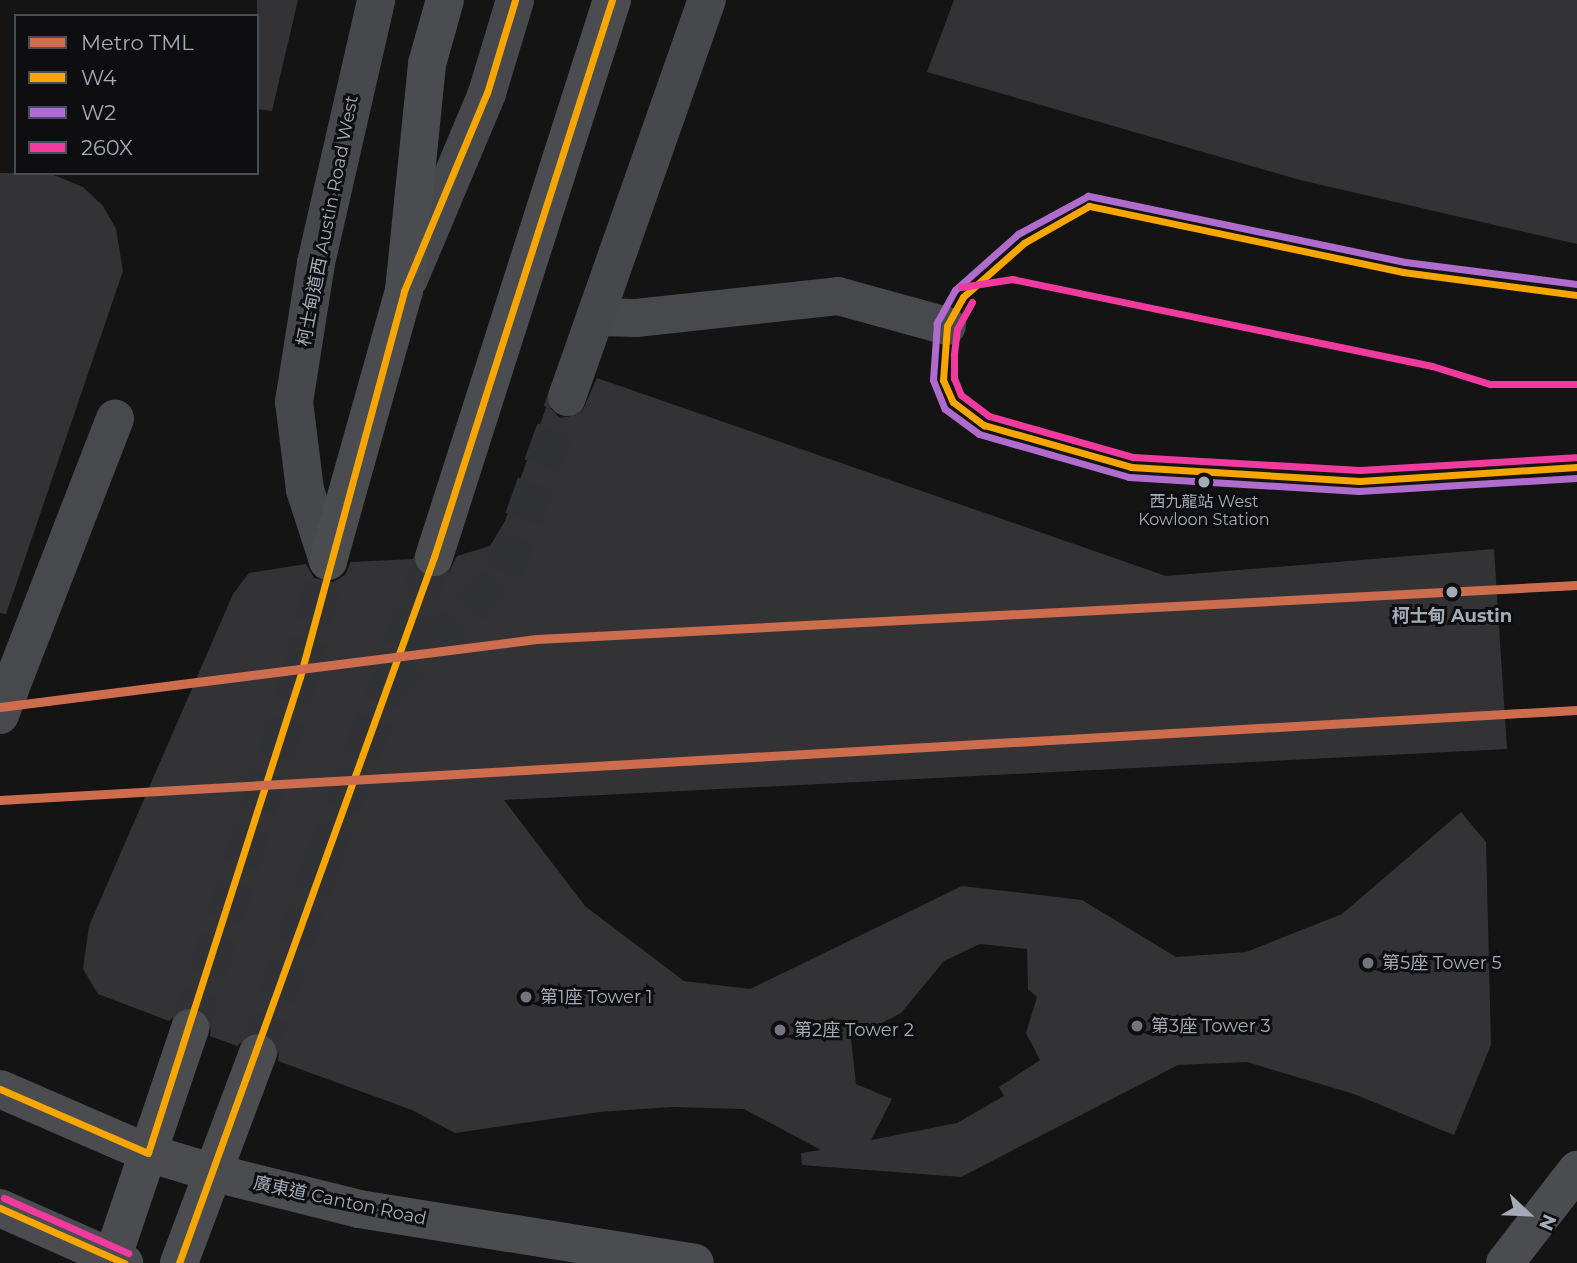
<!DOCTYPE html>
<meta charset="utf-8">
<style>
body{margin:0}
#map{position:relative;width:1577px;height:1263px;overflow:hidden;background:#141414;font-family:Montserrat,"Noto Sans TC",sans-serif}
div>[style]{position:absolute}
[style*='--x']{left:calc(var(--x)*1px);top:calc(var(--y)*1px);width:calc(var(--w)*1px);rotate:calc(var(--a)*1deg)}
.building>*{inset:0;background:#333335}
.secondary-tunnel>*{height:38px;margin-top:-19px;transform-origin:0;background:repeating-linear-gradient(90deg,#313235 0 38px,transparent 0 57px)}
.primary-tunnel>*{height:38px;margin-top:-19px;transform-origin:0;background:repeating-linear-gradient(90deg,#313235 0 38px,transparent 0 57px)}
.street>*{height:38px;margin:-19px;padding:0 19px;transform-origin:19px;border-radius:19px;background:#48494d}
.secondary>*{height:38px;margin:-19px;padding:0 19px;transform-origin:19px;border-radius:19px;background:#46484b}
.primary>*{height:38px;margin:-19px;padding:0 19px;transform-origin:19px;border-radius:19px;background:#4b4c4f}
.bus-1>*{height:7px;margin:-3.5px;padding:0 3.5px;transform-origin:3.5px;border-radius:3.5px;background:#f7a600}
.bus-2>*{height:7px;margin:-3.5px;padding:0 3.5px;transform-origin:3.5px;border-radius:3.5px;background:#b06ccc}
.bus-3>*{height:7px;margin:-3.5px;padding:0 3.5px;transform-origin:3.5px;border-radius:3.5px;background:#f13a9d}
.metro-1>*{height:9px;margin:-4.5px;padding:0 4.5px;transform-origin:4.5px;border-radius:4.5px;background:#ce6c4e}
.dots>*{width:19px;height:19px;translate:-50% -50%;box-sizing:border-box;border:4px solid #0e0e10;border-radius:50%}
span{translate:-50% -50%;white-space:nowrap;text-align:center;line-height:1.15;-webkit-text-stroke:6px #0e0e10;paint-order:stroke}
.bus-label{font-size:16px;color:#a3abb7}
.street-label{font-size:18px;color:#a3abb7}
.stop-label{font-size:18px;color:#a3abb7;font-weight:700}
.poi-label{font-size:18px;color:#a3abb7}
.left{translate:0 -50%;text-align:left}
.legend{position:absolute;left:14px;top:14px;width:245px;height:161px;box-sizing:border-box;background:#0e0e10;border:2px solid #4a4d53;margin:0;padding:9px 12px;list-style:none;font-size:21px;color:#a3abb7}
.legend li{display:flex;align-items:center;gap:14px;height:35px}
.legend b{width:35px;border:2px solid #4a4d53}
.north{position:absolute;left:1493px;top:1179px;width:70px;height:70px;-webkit-text-stroke:5px #0e0e10;paint-order:stroke;rotate:113deg;font-size:19px;font-weight:700;line-height:28px;text-align:center;color:#a3abb7}
.north::after{content:'';display:block;margin:auto;width:24px;height:32px;background:#a3abb7;clip-path:polygon(50% 0,100% 100%,50% 72%,0 100%)}
</style>
<div id="map">
<div class="building">
<div style="clip-path:polygon(257px 0,298px 0,272px 111px,257px 109px)"></div>
<div style="clip-path:polygon(954px 0,1577px 0,1577px 244px,1300px 180px,927px 72px)"></div>
<div style="clip-path:polygon(0 173px,49px 173px,83px 187px,103px 206px,116px 229px,123px 271px,6px 614px,0 613px)"></div>
<div style="clip-path:polygon(evenodd,597px 378px,1166px 576px,1494px 549px,1507px 749px,504px 800px,585px 906px,684px 981px,750px 989px,962px 886px,1082px 900px,1176px 957px,1246px 952px,1342px 914px,1461px 812px,1486px 842px,1491px 1045px,1454px 1135px,1354px 1094px,1247px 1062px,1178px 1065px,961px 1177px,802px 1165px,801px 1153px,821px 1150px,744px 1109px,671px 1107px,599px 1112px,455px 1133px,412px 1110px,278px 1061px,279px 1049px,266px 1033px,254px 1032px,237px 1046px,210px 1036px,211px 1023px,198px 1008px,185px 1007px,169px 1021px,98px 994px,83px 969px,89px 926px,233px 594px,249px 573px,306px 564px,314px 578px,333px 582px,345px 575px,351px 562px,413px 559px,427px 578px,448px 574px,457px 556px,490px 546px,505px 521px,547px 405px,560px 418px,581px 414px,597px 378px,980px 944px,1027px 949px,1028px 989px,1037px 997px,1026px 1033px,1040px 1060px,999px 1087px,1004px 1096px,957px 1123px,871px 1140px,892px 1099px,856px 1084px,851px 1039px,901px 1013px,944px 961px,980px 944px)"></div>
</div>
<div class="secondary-tunnel">
<div style="--x:387;--y:689;--w:165;--a:-44.8"></div>
<div style="--x:504;--y:573;--w:187;--a:-70.3"></div>
</div>
<div class="primary-tunnel">
<div style="--x:190;--y:1028;--w:368;--a:-72.6"></div>
<div style="--x:300;--y:677;--w:119;--a:-76.4"></div>
<div style="--x:258;--y:1053;--w:201;--a:-71.5"></div>
<div style="--x:322;--y:862;--w:325;--a:-69.8"></div>
</div>
<div class="street">
<div style="--x:595;--y:317;--w:41;--a:1.4"></div>
<div style="--x:636;--y:318;--w:203;--a:-6.2"></div>
<div style="--x:838;--y:296;--w:113;--a:15.4"></div>
<div style="--x:0;--y:715;--w:318;--a:-68.8"></div>
</div>
<div class="secondary">
<div style="--x:409;--y:279;--w:202;--a:-67.2"></div>
<div style="--x:487;--y:93;--w:97;--a:-73.2"></div>
<div style="--x:567;--y:397;--w:421;--a:-70.6"></div>
<div style="--x:328;--y:561;--w:75;--a:-107.9"></div>
<div style="--x:305;--y:490;--w:89;--a:-97.1"></div>
<div style="--x:294;--y:402;--w:141;--a:-81"></div>
<div style="--x:316;--y:263;--w:270;--a:-77.1"></div>
</div>
<div class="primary">
<div style="--x:434;--y:557;--w:585;--a:-72.28"></div>
<div style="--x:328;--y:561;--w:280;--a:-74.3"></div>
<div style="--x:404;--y:291;--w:228;--a:-84.2"></div>
<div style="--x:427;--y:64;--w:66;--a:-74.3"></div>
<div style="--x:0;--y:1089;--w:161;--a:23.4"></div>
<div style="--x:148;--y:1153;--w:66;--a:16.8"></div>
<div style="--x:211;--y:1172;--w:153;--a:14"></div>
<div style="--x:359;--y:1209;--w:340;--a:9.1"></div>
<div style="--x:0;--y:1208;--w:136;--a:23.9"></div>
<div style="--x:112;--y:1259;--w:244;--a:-71.3"></div>
<div style="--x:179;--y:1263;--w:224;--a:-69.4"></div>
<div style="--x:1505;--y:1263;--w:118;--a:-52.3"></div>
</div>
<div class="bus-1">
<div style="--x:1577;--y:295;--w:176;--a:-172.5"></div>
<div style="--x:1403;--y:272;--w:321;--a:-168.1"></div>
<div style="--x:1089;--y:206;--w:75;--a:150.4"></div>
<div style="--x:1024;--y:243;--w:81;--a:138.5"></div>
<div style="--x:963;--y:297;--w:33;--a:119"></div>
<div style="--x:947;--y:326;--w:54;--a:94.2"></div>
<div style="--x:943;--y:380;--w:24;--a:66"></div>
<div style="--x:953;--y:402;--w:39;--a:37"></div>
<div style="--x:984;--y:425;--w:153;--a:15.9"></div>
<div style="--x:1131;--y:467;--w:229;--a:3.5"></div>
<div style="--x:1360;--y:481;--w:217;--a:-3.7"></div>
<div style="--x:0;--y:1089;--w:161;--a:23.4"></div>
<div style="--x:148;--y:1153;--w:500;--a:-72.3"></div>
<div style="--x:300;--y:677;--w:400;--a:-74.9"></div>
<div style="--x:404;--y:291;--w:215;--a:-67.3"></div>
<div style="--x:487;--y:93;--w:97;--a:-73.2"></div>
<div style="--x:0;--y:1208;--w:136;--a:23.9"></div>
<div style="--x:179;--y:1263;--w:751;--a:-70.14"></div>
<div style="--x:434;--y:557;--w:585;--a:-72.28"></div>
</div>
<div class="bus-2">
<div style="--x:1577;--y:284;--w:173;--a:-172.7"></div>
<div style="--x:1405;--y:262;--w:324;--a:-168.2"></div>
<div style="--x:1088;--y:196;--w:80;--a:151.5"></div>
<div style="--x:1018;--y:234;--w:84;--a:138.4"></div>
<div style="--x:955;--y:290;--w:38;--a:119"></div>
<div style="--x:937;--y:323;--w:57;--a:94"></div>
<div style="--x:933;--y:380;--w:31;--a:68"></div>
<div style="--x:945;--y:409;--w:42;--a:36.3"></div>
<div style="--x:979;--y:434;--w:156;--a:16"></div>
<div style="--x:1129;--y:477;--w:230;--a:3.5"></div>
<div style="--x:1359;--y:491;--w:218;--a:-3.4"></div>
</div>
<div class="bus-3">
<div style="--x:961;--y:287;--w:52;--a:-8.9"></div>
<div style="--x:1012;--y:279;--w:429;--a:11.7"></div>
<div style="--x:1432;--y:366;--w:61;--a:17.2"></div>
<div style="--x:1490;--y:384;--w:87;--a:0"></div>
<div style="--x:972;--y:302;--w:31;--a:119"></div>
<div style="--x:957;--y:329;--w:26;--a:97"></div>
<div style="--x:954;--y:355;--w:23;--a:90"></div>
<div style="--x:954;--y:378;--w:18;--a:68"></div>
<div style="--x:961;--y:395;--w:35;--a:37"></div>
<div style="--x:989;--y:416;--w:150;--a:15.9"></div>
<div style="--x:1133;--y:457;--w:227;--a:3.3"></div>
<div style="--x:1360;--y:470;--w:216;--a:-3.4"></div>
<div style="--x:4;--y:1198;--w:136;--a:23.9"></div>
</div>
<div class="metro-1">
<div style="--x:0;--y:707;--w:541;--a:-7.22"></div>
<div style="--x:537;--y:639;--w:1041;--a:-2.97"></div>
<div style="--x:0;--y:800;--w:1580;--a:-3.27"></div>
</div>
<div class="dots">
<div style="left:1204px;top:482px;background:#a3abb7"></div>
<div style="left:1452px;top:592px;background:#a3abb7"></div>
<div style="left:1368px;top:963px;background:#71767e"></div>
<div style="left:526px;top:997px;background:#71767e"></div>
<div style="left:1137px;top:1026px;background:#71767e"></div>
<div style="left:780px;top:1030px;background:#71767e"></div>
</div>
<div class="bus-label">
<span style="left:1204px;top:511px">西九龍站 West<br>Kowloon Station</span>
</div>
<div class="street-label">
<span style="left:328px;top:221px;rotate:-79deg">柯士甸道西 Austin Road West</span>
<span style="left:340px;top:1201px;rotate:12deg">廣東道 Canton Road</span>
</div>
<div class="stop-label">
<span style="left:1452px;top:616px">柯士甸 Austin</span>
</div>
<div class="poi-label">
<span class="left" style="left:1382px;top:963px">第5座 Tower 5</span>
<span class="left" style="left:540px;top:997px">第1座 Tower 1</span>
<span class="left" style="left:1151px;top:1026px">第3座 Tower 3</span>
<span class="left" style="left:794px;top:1030px">第2座 Tower 2</span>
</div>
<ul class="legend">
<li><b style="height:9px;background:#ce6c4e"></b>Metro TML</li>
<li><b style="height:9px;background:#f7a600"></b>W4</li>
<li><b style="height:9px;background:#b06ccc"></b>W2</li>
<li><b style="height:9px;background:#f13a9d"></b>260X</li>
</ul>
<div class="north">N</div>
</div>
